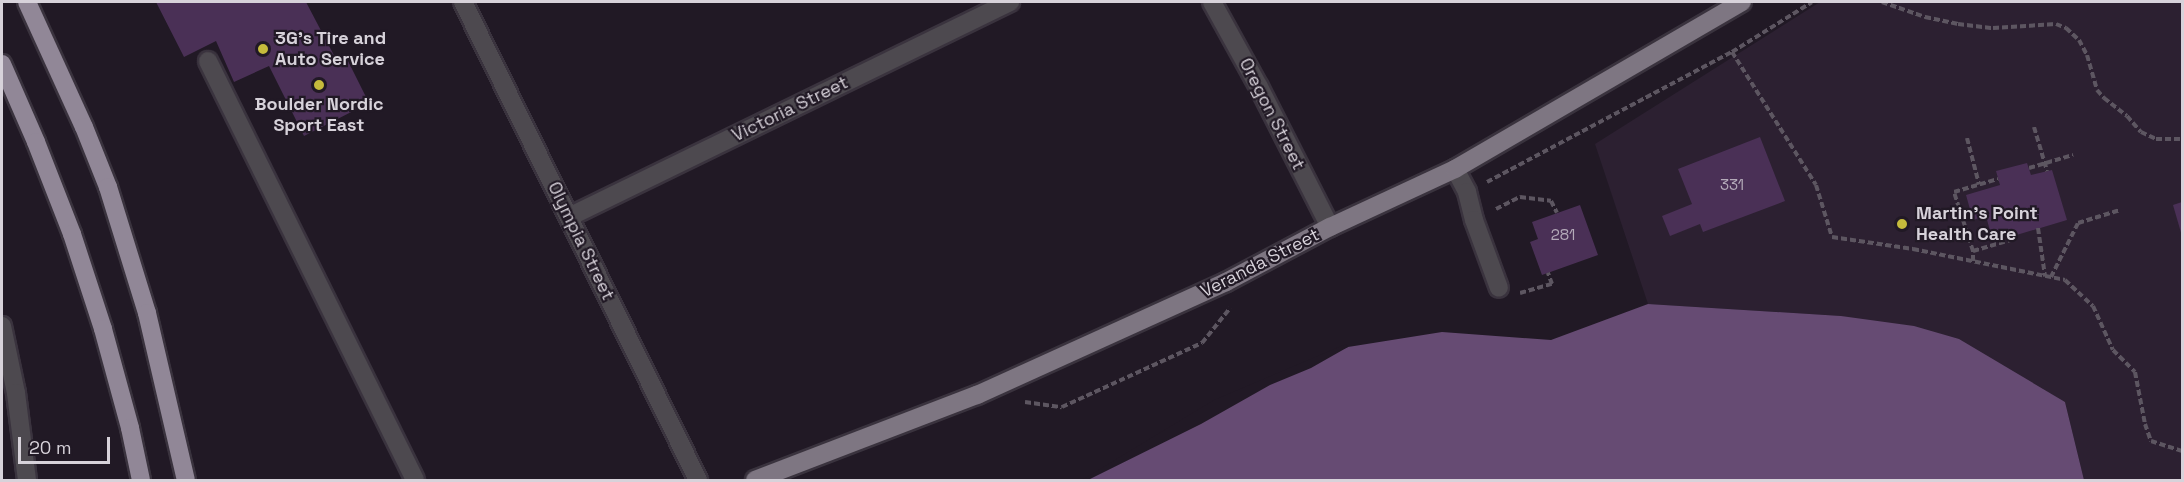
<!DOCTYPE html>
<style>
body{margin:0}
#map{position:relative;width:2184px;height:482px;overflow:hidden;background:#211925;font-family:"Space Grotesk",sans-serif}
div>[style]{position:absolute}
[style*='--x']{left:calc(var(--x)*1px);top:calc(var(--y)*1px);width:calc(var(--w)*1px);rotate:calc(var(--a)*1deg)}
.built>*{inset:0;background:#2c2031}
.water>*{inset:0;background:#664b73}
.pier>*{inset:0;background:#211925}
.building>*{inset:0;background:#4a3056}
.path>*{height:4px;margin-top:-2px;transform-origin:0;background:repeating-linear-gradient(90deg,#5d5661 0 6px,transparent 0 9px)}
.roads{filter:drop-shadow(2px 0 #3a333e) drop-shadow(-2px 0 #3a333e) drop-shadow(0 2px #3a333e) drop-shadow(0 -2px #3a333e)}
.lane>*{height:18px;margin:-9px;padding:0 9px;transform-origin:9px;border-radius:9px;background:#4d494f}
.street>*{height:18px;margin:-9px;padding:0 9px;transform-origin:9px;border-radius:9px;background:#4d494f}
.primary>*{height:18px;margin:-9px;padding:0 9px;transform-origin:9px;border-radius:9px;background:#7e7682}
.highway>*{height:18px;margin:-9px;padding:0 9px;transform-origin:9px;border-radius:9px;background:#918797}
.dots>*{width:16px;height:16px;translate:-50% -50%;box-sizing:border-box;border:3px solid #211925;border-radius:50%}
span{translate:-50% -50%;white-space:nowrap;text-align:center;line-height:1.15;-webkit-text-stroke:4.5px #211925;paint-order:stroke}
.number-label{font-size:15px;color:#b4aab9}
.number-label span{-webkit-text-stroke-width:0}
.poi-label{font-size:18px;color:#d7d2da;font-weight:700}
.left{translate:0 -50%;text-align:left}
.street-label{font-size:18px;color:#d7d2da}
.frame{position:absolute;inset:0;border:3px solid #d7d2da;pointer-events:none}
.scale{position:absolute;left:18px;top:437px;width:92px;height:27px;box-sizing:border-box;border:3px solid #d7d2da;border-top:0;padding-left:8px;font-size:18px;line-height:21px;white-space:nowrap;color:#d7d2da;-webkit-text-stroke:4px #211925;paint-order:stroke}
</style>
<div id="map">
<div class="built">
<div style="clip-path:polygon(1820px 2px,2182px 2px,2182px 480px,2084px 480px,2065px 402px,1841px 316px,1648px 304px,1595px 144px)"></div>
</div>
<div class="water">
<div style="clip-path:polygon(1648px 304px,1841px 316px,1914px 326px,1959px 339px,2065px 402px,2084px 480px,1085px 480px,1216px 402px,1348px 347px,1442px 332px,1551px 340px)"></div>
</div>
<div class="pier">
<div style="clip-path:polygon(1346px 344px,1348px 347px,1311px 368px,1270px 385px,1201px 424px,1088px 480px,1082px 480px,1214px 400px)"></div>
</div>
<div class="building">
<div style="clip-path:polygon(156px 2px,306px 2px,338px 63px,347px 59px,369px 103px,304px 136px,269px 66px,234px 82px,216px 41px,184px 57px)"></div>
<div style="clip-path:polygon(1760px 137px,1785px 201px,1703px 232px,1700px 224px,1670px 236px,1662px 216px,1692px 204px,1678px 169px)"></div>
<div style="clip-path:polygon(2027px 163px,2031px 175px,2052px 170px,2067px 220px,1993px 242px,1986px 216px,1973px 220px,1966px 195px,2000px 185px,1996px 171px)"></div>
<div style="clip-path:polygon(2182px 202px,2182px 236px,2173px 205px)"></div>
<div style="clip-path:polygon(1580px 205px,1598px 255px,1542px 275px,1530px 242px,1538px 239px,1532px 222px)"></div>
</div>
<div class="path">
<div style="--x:1882;--y:2;--w:46;--a:19.2"></div>
<div style="--x:1925;--y:17;--w:34;--a:12"></div>
<div style="--x:1958;--y:24;--w:35;--a:7"></div>
<div style="--x:1993;--y:28;--w:63;--a:-3.6"></div>
<div style="--x:2056;--y:24;--w:11;--a:22"></div>
<div style="--x:2066;--y:28;--w:18;--a:43"></div>
<div style="--x:2079;--y:40;--w:17;--a:62"></div>
<div style="--x:2087;--y:55;--w:36;--a:74"></div>
<div style="--x:2097;--y:90;--w:11;--a:49"></div>
<div style="--x:2104;--y:98;--w:29;--a:38"></div>
<div style="--x:2127;--y:116;--w:21;--a:49"></div>
<div style="--x:2141;--y:132;--w:17;--a:25"></div>
<div style="--x:2156;--y:139;--w:26;--a:0"></div>
<div style="--x:1732;--y:52;--w:157;--a:57.7"></div>
<div style="--x:1816;--y:185;--w:54;--a:72.9"></div>
<div style="--x:1832;--y:237;--w:82;--a:8.4"></div>
<div style="--x:1913;--y:249;--w:155;--a:11.5"></div>
<div style="--x:2065;--y:280;--w:38;--a:43"></div>
<div style="--x:2093;--y:306;--w:48;--a:65.6"></div>
<div style="--x:2113;--y:350;--w:31;--a:45"></div>
<div style="--x:2135;--y:372;--w:53;--a:79.1"></div>
<div style="--x:2145;--y:424;--w:18;--a:71"></div>
<div style="--x:2151;--y:441;--w:33;--a:18"></div>
<div style="--x:2034;--y:127;--w:46;--a:73.5"></div>
<div style="--x:1967;--y:138;--w:48;--a:75.4"></div>
<div style="--x:2029;--y:168;--w:46;--a:-16.5"></div>
<div style="--x:1487;--y:182;--w:277;--a:-28"></div>
<div style="--x:1732;--y:52;--w:94;--a:-32"></div>
<div style="--x:1496;--y:209;--w:27;--a:-27"></div>
<div style="--x:1520;--y:197;--w:31;--a:7"></div>
<div style="--x:1551;--y:201;--w:13;--a:63"></div>
<div style="--x:2038;--y:228;--w:49;--a:81.7"></div>
<div style="--x:1973;--y:251;--w:43;--a:-16.3"></div>
<div style="--x:1973;--y:261;--w:10;--a:-90"></div>
<div style="--x:1973;--y:251;--w:62;--a:-107.9"></div>
<div style="--x:1954;--y:192;--w:46;--a:-16.5"></div>
<div style="--x:2051;--y:277;--w:60;--a:-63.4"></div>
<div style="--x:2078;--y:223;--w:44;--a:-17.2"></div>
<div style="--x:1520;--y:293;--w:33;--a:-16"></div>
<div style="--x:1552;--y:284;--w:12;--a:-110"></div>
<div style="--x:1025;--y:402;--w:37;--a:8"></div>
<div style="--x:1062;--y:407;--w:154;--a:-24.6"></div>
<div style="--x:1202;--y:343;--w:45;--a:-51.3"></div>
</div>
<div class="roads">
<div class="lane">
<div style="--x:208;--y:61;--w:467;--a:63.7"></div>
<div style="--x:1455;--y:169;--w:26;--a:62"></div>
<div style="--x:1467;--y:192;--w:29;--a:76"></div>
<div style="--x:1474;--y:220;--w:72;--a:69.8"></div>
</div>
<div class="street">
<div style="--x:463;--y:2;--w:533;--a:63.82"></div>
<div style="--x:1212;--y:2;--w:97;--a:61.1"></div>
<div style="--x:1259;--y:87;--w:157;--a:63.1"></div>
<div style="--x:569;--y:217;--w:491;--a:-26"></div>
<div style="--x:2;--y:326;--w:68;--a:78.2"></div>
<div style="--x:16;--y:393;--w:88;--a:82.8"></div>
</div>
<div class="primary">
<div style="--x:755;--y:480;--w:238;--a:-21"></div>
<div style="--x:977;--y:395;--w:273;--a:-24.4"></div>
<div style="--x:1226;--y:282;--w:118;--a:-27.9"></div>
<div style="--x:1330;--y:227;--w:138;--a:-24.9"></div>
<div style="--x:1455;--y:169;--w:332;--a:-30.2"></div>
</div>
<div class="highway">
<div style="--x:27;--y:2;--w:137;--a:65.5"></div>
<div style="--x:84;--y:127;--w:65;--a:68.2"></div>
<div style="--x:108;--y:187;--w:132;--a:72.8"></div>
<div style="--x:147;--y:313;--w:171;--a:76.9"></div>
<div style="--x:2;--y:64;--w:85;--a:66.4"></div>
<div style="--x:36;--y:142;--w:99;--a:68.6"></div>
<div style="--x:72;--y:234;--w:100;--a:71.9"></div>
<div style="--x:103;--y:329;--w:103;--a:74.7"></div>
<div style="--x:130;--y:428;--w:53;--a:78.1"></div>
</div>
</div>
<div class="dots">
<div style="left:263px;top:49px;background:#c6bb3c"></div>
<div style="left:319px;top:85px;background:#c6bb3c"></div>
<div style="left:1902px;top:224px;background:#c6bb3c"></div>
</div>
<div class="number-label">
<span style="left:1732px;top:185px">331</span>
<span style="left:1563px;top:235px">281</span>
</div>
<div class="poi-label">
<span class="left" style="left:275px;top:49px">3G's Tire and<br>Auto Service</span>
<span style="left:319px;top:115px">Boulder Nordic<br>Sport East</span>
<span class="left" style="left:1916px;top:224px">Martin's Point<br>Health Care</span>
</div>
<div class="street-label">
<span style="left:790px;top:109px;rotate:-26deg">Victoria Street</span>
<span style="left:1272px;top:114px;rotate:63deg">Oregon Street</span>
<span style="left:581px;top:241px;rotate:64deg">Olympia Street</span>
<span style="left:1260px;top:263px;rotate:-27deg">Veranda Street</span>
</div>
<div class="frame"></div>
<div class="scale">20 m</div>
</div>
